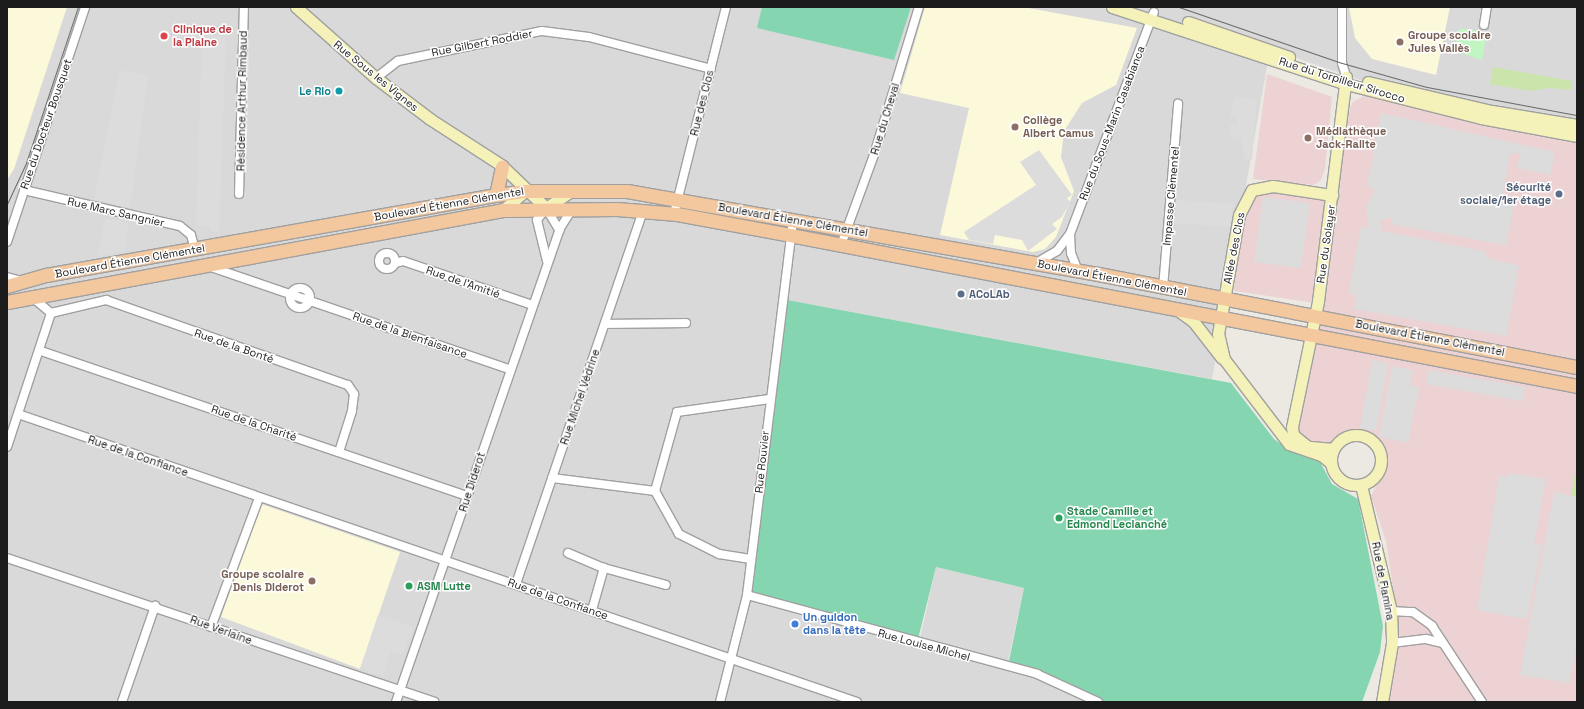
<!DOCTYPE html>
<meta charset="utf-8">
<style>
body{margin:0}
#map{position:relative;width:1584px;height:709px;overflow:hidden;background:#ece8e2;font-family:"Space Grotesk",sans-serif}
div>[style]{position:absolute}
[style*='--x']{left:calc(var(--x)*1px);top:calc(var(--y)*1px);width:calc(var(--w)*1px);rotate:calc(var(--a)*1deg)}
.residential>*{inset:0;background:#dad9d9}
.commercial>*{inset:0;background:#ecd2d3}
.education>*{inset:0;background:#fcf9db}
.grass>*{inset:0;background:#cbe4ab}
.park>*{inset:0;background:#c1f5c1}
.pitch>*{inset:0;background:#85d6b0}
.parking>*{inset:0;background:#dcdcdc}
.roads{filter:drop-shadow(1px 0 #a0a0a0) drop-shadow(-1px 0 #a0a0a0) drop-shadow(0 1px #a0a0a0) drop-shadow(0 -1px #a0a0a0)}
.street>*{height:8px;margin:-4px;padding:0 4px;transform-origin:4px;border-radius:4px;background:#fff}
.street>.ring{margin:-4px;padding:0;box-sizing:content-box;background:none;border:8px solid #fff;border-radius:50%}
.secondary>*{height:11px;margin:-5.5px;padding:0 5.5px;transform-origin:5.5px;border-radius:5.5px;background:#f4f2b8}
.secondary>.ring{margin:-5.5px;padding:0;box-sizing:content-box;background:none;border:11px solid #f4f2b8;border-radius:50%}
.primary>*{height:13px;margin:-6.5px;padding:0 6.5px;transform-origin:6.5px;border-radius:6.5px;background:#f4c89f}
.tram>*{height:1px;margin:-0.5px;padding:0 0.5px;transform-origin:0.5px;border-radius:0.5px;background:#6a6a6a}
.dots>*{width:11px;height:11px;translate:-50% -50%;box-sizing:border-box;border:2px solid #fff;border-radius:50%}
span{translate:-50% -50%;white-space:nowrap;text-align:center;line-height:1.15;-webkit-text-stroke:3px #fff;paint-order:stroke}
.health-label{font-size:11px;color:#be3a42;font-weight:700}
.left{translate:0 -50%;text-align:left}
.education-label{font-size:11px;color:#785e54;font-weight:700}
.right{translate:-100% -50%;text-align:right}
.street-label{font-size:11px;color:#1c1c1c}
.culture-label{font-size:11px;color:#0d838f;font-weight:700}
.service-label{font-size:11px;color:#4e5e75;font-weight:700}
.leisure-label{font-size:11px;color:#27864d;font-weight:700}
.shop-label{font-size:11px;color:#366cbe;font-weight:700}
.frame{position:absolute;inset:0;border:8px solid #1c1c1c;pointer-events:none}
</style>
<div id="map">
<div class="residential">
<div style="clip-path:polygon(7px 7px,1577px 7px,1577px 125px,1372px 84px,1270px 49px,1212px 379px,782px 299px,919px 643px,936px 567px,1024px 588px,1007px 666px,1068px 685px,1095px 702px,7px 702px)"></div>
</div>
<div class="commercial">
<div style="clip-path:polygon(1267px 74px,1332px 97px,1325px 169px,1321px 180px,1314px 185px,1253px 179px)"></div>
<div style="clip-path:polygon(1368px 94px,1577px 125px,1577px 702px,1382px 702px,1399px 628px,1386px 541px,1371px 496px,1384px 470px,1382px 446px,1374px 436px,1363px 432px,1349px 432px,1328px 446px,1306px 442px,1296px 432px,1322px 304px,1234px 291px,1242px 222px,1253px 195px,1269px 190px,1336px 199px,1350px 108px,1353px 102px)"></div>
</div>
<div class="education">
<div style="clip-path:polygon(7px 7px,67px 7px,14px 169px,7px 180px)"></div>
<div style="clip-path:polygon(925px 7px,1023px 7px,1137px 28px,1116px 85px,1082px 103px,1064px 131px,1061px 157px,1074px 191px,1056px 237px,1045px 249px,1033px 252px,940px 235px,969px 108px,900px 93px)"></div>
<div style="clip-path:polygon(1349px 7px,1450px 7px,1436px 75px,1372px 59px,1355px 38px)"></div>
<div style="clip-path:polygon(261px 504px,400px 552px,360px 669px,221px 617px)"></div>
</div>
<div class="grass">
<div style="clip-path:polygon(1493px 67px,1572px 81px,1571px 90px,1547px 88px,1531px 91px,1490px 84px)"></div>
<div style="clip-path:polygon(1577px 463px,1577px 497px,1571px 496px)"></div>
</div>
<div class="park">
<div style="clip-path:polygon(1459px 28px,1487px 33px,1482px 60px,1455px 51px)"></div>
</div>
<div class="pitch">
<div style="clip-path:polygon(762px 7px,911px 7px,894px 60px,757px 28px)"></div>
<div style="clip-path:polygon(782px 299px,1231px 383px,1274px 439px,1292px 452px,1320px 462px,1332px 484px,1358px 499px,1383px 626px,1380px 652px,1362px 702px,1098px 702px,1008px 666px,1024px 588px,936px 567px,917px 643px,747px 595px)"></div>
</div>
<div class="parking">
<div style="clip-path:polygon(202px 36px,226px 37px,219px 232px,211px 232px,211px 227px,196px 226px)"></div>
<div style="clip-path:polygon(120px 70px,148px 76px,130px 208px,94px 200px)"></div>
<div style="clip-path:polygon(1234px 97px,1257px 100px,1252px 160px,1245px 160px,1241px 140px,1229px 135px,1230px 125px,1237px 125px,1238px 118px,1230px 116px)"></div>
<div style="clip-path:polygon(1381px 113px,1555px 152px,1550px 175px,1517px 168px,1520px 153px,1510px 154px,1503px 195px,1515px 198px,1506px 245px,1391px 224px,1392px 217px,1380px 221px,1382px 231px,1484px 251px,1488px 258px,1519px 266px,1506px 336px,1354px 309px,1357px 295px,1349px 293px,1361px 227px,1369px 228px,1366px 207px,1375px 189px,1367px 187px)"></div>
<div style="clip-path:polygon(1039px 150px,1072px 195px,1067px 198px,1070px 202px,1062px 217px,1052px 224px,1057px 229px,1028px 251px,1022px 240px,995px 235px,993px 244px,969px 240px,964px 232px,1036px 185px,1020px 162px)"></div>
<div style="clip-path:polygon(1263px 197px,1310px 203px,1301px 268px,1254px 262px)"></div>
<div style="clip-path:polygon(1175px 200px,1233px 204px,1231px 227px,1172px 223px)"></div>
<div style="clip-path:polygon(105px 218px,128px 223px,125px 251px,98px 256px)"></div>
<div style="clip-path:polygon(1372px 360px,1388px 363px,1376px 431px,1360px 428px)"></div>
<div style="clip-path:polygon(1392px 366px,1413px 370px,1410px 385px,1419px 387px,1408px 443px,1379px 437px)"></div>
<div style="clip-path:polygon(1429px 370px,1525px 387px,1522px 401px,1426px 384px)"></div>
<div style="clip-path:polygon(7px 395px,15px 397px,7px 423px)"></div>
<div style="clip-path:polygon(1509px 473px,1546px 479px,1534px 544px,1542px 545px,1527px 619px,1477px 610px,1499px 476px,1508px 477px)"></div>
<div style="clip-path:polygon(1554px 492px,1577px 497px,1577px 640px,1569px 683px,1520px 675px)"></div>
<div style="clip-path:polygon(378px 615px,413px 627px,403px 655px,391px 651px,383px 676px,360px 669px)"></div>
</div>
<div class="roads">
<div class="street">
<div style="--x:1342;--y:7;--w:56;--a:90"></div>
<div style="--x:1342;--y:63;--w:14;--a:73"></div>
<div style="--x:1484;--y:25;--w:18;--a:-81"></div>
<div style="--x:376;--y:78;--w:28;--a:-38"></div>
<div style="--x:398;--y:61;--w:147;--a:-11.8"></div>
<div style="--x:542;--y:31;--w:47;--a:7.3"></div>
<div style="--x:589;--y:37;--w:126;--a:14.7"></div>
<div style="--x:24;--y:190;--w:160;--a:13"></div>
<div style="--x:180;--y:226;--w:14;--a:39"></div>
<div style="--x:191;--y:235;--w:16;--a:75"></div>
<div style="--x:239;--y:194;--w:187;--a:-88.5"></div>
<div style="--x:674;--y:214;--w:213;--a:-75.9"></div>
<div style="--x:1070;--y:234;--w:19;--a:87"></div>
<div style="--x:1071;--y:253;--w:19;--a:69"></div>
<div style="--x:7;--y:242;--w:248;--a:-71.6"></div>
<div style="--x:841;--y:245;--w:96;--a:-69.9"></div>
<div style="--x:874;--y:155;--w:155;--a:-73.1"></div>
<div class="ring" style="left:379px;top:253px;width:8px;height:8px"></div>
<div style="--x:547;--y:261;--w:42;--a:-103.7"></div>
<div style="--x:537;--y:220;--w:15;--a:-53"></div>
<div style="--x:546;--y:208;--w:26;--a:59"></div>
<div style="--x:395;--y:263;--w:8;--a:-14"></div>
<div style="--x:403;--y:261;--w:136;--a:18.8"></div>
<div style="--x:1036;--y:263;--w:24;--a:-30"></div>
<div style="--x:1057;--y:251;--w:21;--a:-53"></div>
<div style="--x:1070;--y:234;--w:237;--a:-69.3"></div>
<div style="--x:205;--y:265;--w:321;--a:18.9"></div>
<div style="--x:7;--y:277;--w:15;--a:16"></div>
<div class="ring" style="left:290px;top:288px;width:12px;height:12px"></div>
<div style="--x:1163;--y:288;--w:185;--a:-85.3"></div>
<div style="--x:51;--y:313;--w:57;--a:-13.3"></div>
<div style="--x:106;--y:300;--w:256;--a:19.4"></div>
<div style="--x:348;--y:385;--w:11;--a:56"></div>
<div style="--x:354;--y:394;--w:17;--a:97"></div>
<div style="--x:352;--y:411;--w:43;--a:107.6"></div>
<div style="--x:605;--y:324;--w:81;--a:-0.7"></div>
<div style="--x:41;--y:351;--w:450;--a:18.8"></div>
<div style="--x:18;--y:414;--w:887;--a:18.95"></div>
<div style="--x:7;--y:447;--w:141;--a:-71.8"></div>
<div style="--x:51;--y:313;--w:25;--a:-140"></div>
<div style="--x:552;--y:478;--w:104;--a:7.2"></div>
<div style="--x:655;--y:491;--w:49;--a:60.8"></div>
<div style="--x:679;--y:534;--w:45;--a:26.6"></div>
<div style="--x:719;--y:554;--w:32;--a:9"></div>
<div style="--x:655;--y:491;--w:82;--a:-74.4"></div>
<div style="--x:677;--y:412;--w:94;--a:-8"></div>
<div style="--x:568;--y:553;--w:39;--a:23"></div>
<div style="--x:604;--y:568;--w:64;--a:15.3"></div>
<div style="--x:7;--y:558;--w:451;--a:18.6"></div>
<div style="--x:516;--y:584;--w:395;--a:-71.2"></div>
<div style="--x:747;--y:595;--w:301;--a:15.2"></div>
<div style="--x:1037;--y:674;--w:67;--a:24.7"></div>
<div style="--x:592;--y:610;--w:44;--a:-74.1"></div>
<div style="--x:1391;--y:611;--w:22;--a:3"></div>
<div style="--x:1413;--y:612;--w:24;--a:36"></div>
<div style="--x:1432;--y:626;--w:91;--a:56.7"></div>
<div style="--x:211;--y:627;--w:138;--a:-69.6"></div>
<div style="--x:1392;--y:643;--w:34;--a:-7"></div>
<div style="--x:1426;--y:639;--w:16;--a:14"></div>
<div style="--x:122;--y:702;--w:102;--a:-71"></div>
<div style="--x:396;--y:702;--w:499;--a:-70.9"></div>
<div style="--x:559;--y:230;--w:26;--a:-58"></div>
<div style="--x:720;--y:702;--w:110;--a:-75.8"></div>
<div style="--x:747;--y:595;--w:378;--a:-83"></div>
</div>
<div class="secondary">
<div style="--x:296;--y:7;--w:107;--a:41.6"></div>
<div style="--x:376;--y:78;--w:68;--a:37.2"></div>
<div style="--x:430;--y:119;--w:85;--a:32.9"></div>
<div style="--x:501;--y:165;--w:62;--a:43.7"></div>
<div style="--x:546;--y:208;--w:29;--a:-34"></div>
<div style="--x:1112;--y:7;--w:246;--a:18.2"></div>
<div style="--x:1346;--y:84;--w:139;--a:14.1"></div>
<div style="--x:1481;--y:118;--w:98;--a:10.6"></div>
<div style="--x:1188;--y:22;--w:107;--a:19.1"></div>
<div style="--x:1368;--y:82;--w:127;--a:13.2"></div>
<div style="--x:1492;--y:111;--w:86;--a:9.4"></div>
<div style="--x:503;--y:210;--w:29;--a:-41"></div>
<div style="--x:1179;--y:311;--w:17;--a:36"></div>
<div style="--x:1193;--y:321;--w:46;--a:52.1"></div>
<div class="ring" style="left:1331px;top:435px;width:39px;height:39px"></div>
<div style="--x:1333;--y:449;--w:25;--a:-175"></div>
<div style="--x:1308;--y:447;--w:19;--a:-141"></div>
<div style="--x:1293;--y:435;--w:8;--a:-97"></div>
<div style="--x:1292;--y:427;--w:129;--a:-78.3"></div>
<div style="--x:1318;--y:301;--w:226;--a:-82.9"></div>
<div style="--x:1331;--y:463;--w:13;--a:-141"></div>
<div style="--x:1321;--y:455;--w:34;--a:-161"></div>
<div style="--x:1289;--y:444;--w:107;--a:-127.4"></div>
<div style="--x:1224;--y:359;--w:26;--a:-103"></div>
<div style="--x:1218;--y:334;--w:121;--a:-80"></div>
<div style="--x:1239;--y:215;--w:28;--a:-63"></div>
<div style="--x:1252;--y:190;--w:21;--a:-11"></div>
<div style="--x:1273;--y:186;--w:60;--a:8.7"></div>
<div style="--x:1361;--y:485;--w:130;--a:76.6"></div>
<div style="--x:1391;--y:611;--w:32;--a:88"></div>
<div style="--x:1392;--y:643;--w:60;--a:99.6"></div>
</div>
<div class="primary">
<div style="--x:496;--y:195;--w:29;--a:-78"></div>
<div style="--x:7;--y:286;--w:41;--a:-15.8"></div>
<div style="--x:46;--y:275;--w:457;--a:-10.1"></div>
<div style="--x:496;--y:195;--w:29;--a:-8"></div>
<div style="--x:525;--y:191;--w:102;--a:0"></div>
<div style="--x:627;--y:191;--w:473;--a:10"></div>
<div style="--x:1093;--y:273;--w:493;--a:11"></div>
<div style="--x:7;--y:302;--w:504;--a:-10.51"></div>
<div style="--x:503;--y:210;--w:114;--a:-0.5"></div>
<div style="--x:617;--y:209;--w:60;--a:4.8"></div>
<div style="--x:677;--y:214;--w:115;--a:10.5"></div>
<div style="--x:790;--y:235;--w:801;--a:10.86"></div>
</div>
</div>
<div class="tram">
<div style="--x:1179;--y:7;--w:172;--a:19"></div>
<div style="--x:1342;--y:63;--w:88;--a:15.8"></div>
<div style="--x:1427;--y:87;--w:153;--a:10.6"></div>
<div style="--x:7;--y:204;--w:45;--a:-65.1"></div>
<div style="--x:26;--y:163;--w:164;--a:-71.6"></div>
</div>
<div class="dots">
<div style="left:164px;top:36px;background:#e0444e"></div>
<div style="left:1400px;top:42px;background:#8d6e63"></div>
<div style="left:339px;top:91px;background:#0f9aa8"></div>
<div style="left:1015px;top:127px;background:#8d6e63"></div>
<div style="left:1308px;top:138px;background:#8d6e63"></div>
<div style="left:1559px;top:194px;background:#5c6f8a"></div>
<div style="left:961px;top:294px;background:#5c6f8a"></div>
<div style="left:1059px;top:518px;background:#2e9e5b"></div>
<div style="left:312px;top:581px;background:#8d6e63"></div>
<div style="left:409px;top:586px;background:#2e9e5b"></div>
<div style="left:795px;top:624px;background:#3f7fe0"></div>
</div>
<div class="health-label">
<span class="left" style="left:173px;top:36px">Clinique de<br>la Plaine</span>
</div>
<div class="education-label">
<span class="left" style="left:1408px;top:42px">Groupe scolaire<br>Jules Vallès</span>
<span class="left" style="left:1023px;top:127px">Collège<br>Albert Camus</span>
<span class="left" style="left:1316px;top:138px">Médiathèque<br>Jack-Ralite</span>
<span class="right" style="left:304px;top:581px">Groupe scolaire<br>Denis Diderot</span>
</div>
<div class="street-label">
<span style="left:482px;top:43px;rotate:-11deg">Rue Gilbert Roddier</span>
<span style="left:376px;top:76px;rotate:39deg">Rue Sous les Vignes</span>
<span style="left:1342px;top:80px;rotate:17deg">Rue du Torpilleur Sirocco</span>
<span style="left:242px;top:101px;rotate:-89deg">Résidence Arthur Rimbaud</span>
<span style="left:702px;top:103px;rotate:-76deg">Rue des Clos</span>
<span style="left:885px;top:119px;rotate:-73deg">Rue du Cheval</span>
<span style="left:1112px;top:123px;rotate:-69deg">Rue du Sous-Marin Casabianca</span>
<span style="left:46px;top:124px;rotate:-71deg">Rue du Docteur Bousquet</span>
<span style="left:1171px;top:196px;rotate:-85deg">Impasse Clémentel</span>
<span style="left:449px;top:204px;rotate:-10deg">Boulevard Étienne Clémentel</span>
<span style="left:116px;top:212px;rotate:13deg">Rue Marc Sangnier</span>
<span style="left:793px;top:220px;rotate:10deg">Boulevard Étienne Clémentel</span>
<span style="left:1326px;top:244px;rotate:-82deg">Rue du Solayer</span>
<span style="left:1234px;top:248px;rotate:-79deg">Allée des Clos</span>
<span style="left:130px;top:261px;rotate:-10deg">Boulevard Étienne Clémentel</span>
<span style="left:1112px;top:278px;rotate:11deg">Boulevard Étienne Clémentel</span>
<span style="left:463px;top:282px;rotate:19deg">Rue de l'Amitié</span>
<span style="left:410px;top:335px;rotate:19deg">Rue de la Bienfaisance</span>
<span style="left:1430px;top:338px;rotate:11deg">Boulevard Étienne Clémentel</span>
<span style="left:234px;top:346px;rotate:19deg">Rue de la Bonté</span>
<span style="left:580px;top:397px;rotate:-71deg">Rue Michel Védrine</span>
<span style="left:254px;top:423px;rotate:19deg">Rue de la Charité</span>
<span style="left:138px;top:456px;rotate:19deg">Rue de la Confiance</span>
<span style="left:762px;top:462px;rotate:-84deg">Rue Rouvier</span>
<span style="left:472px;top:482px;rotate:-72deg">Rue Diderot</span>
<span style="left:1383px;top:581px;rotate:79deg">Rue de Flamina</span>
<span style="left:558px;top:599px;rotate:19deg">Rue de la Confiance</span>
<span style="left:221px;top:630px;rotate:20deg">Rue Verlaine</span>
<span style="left:924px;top:645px;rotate:15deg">Rue Louise Michel</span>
</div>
<div class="culture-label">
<span class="right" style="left:331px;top:91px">Le Rio</span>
</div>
<div class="service-label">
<span class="right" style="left:1551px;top:194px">Sécurité<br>sociale/1er étage</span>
<span class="left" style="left:969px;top:294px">ACoLAb</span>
</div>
<div class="leisure-label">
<span class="left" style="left:1067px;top:518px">Stade Camille et<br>Edmond Leclanché</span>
<span class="left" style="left:417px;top:586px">ASM Lutte</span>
</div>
<div class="shop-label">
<span class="left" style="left:803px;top:624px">Un guidon<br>dans la tête</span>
</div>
<div class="frame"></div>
</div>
